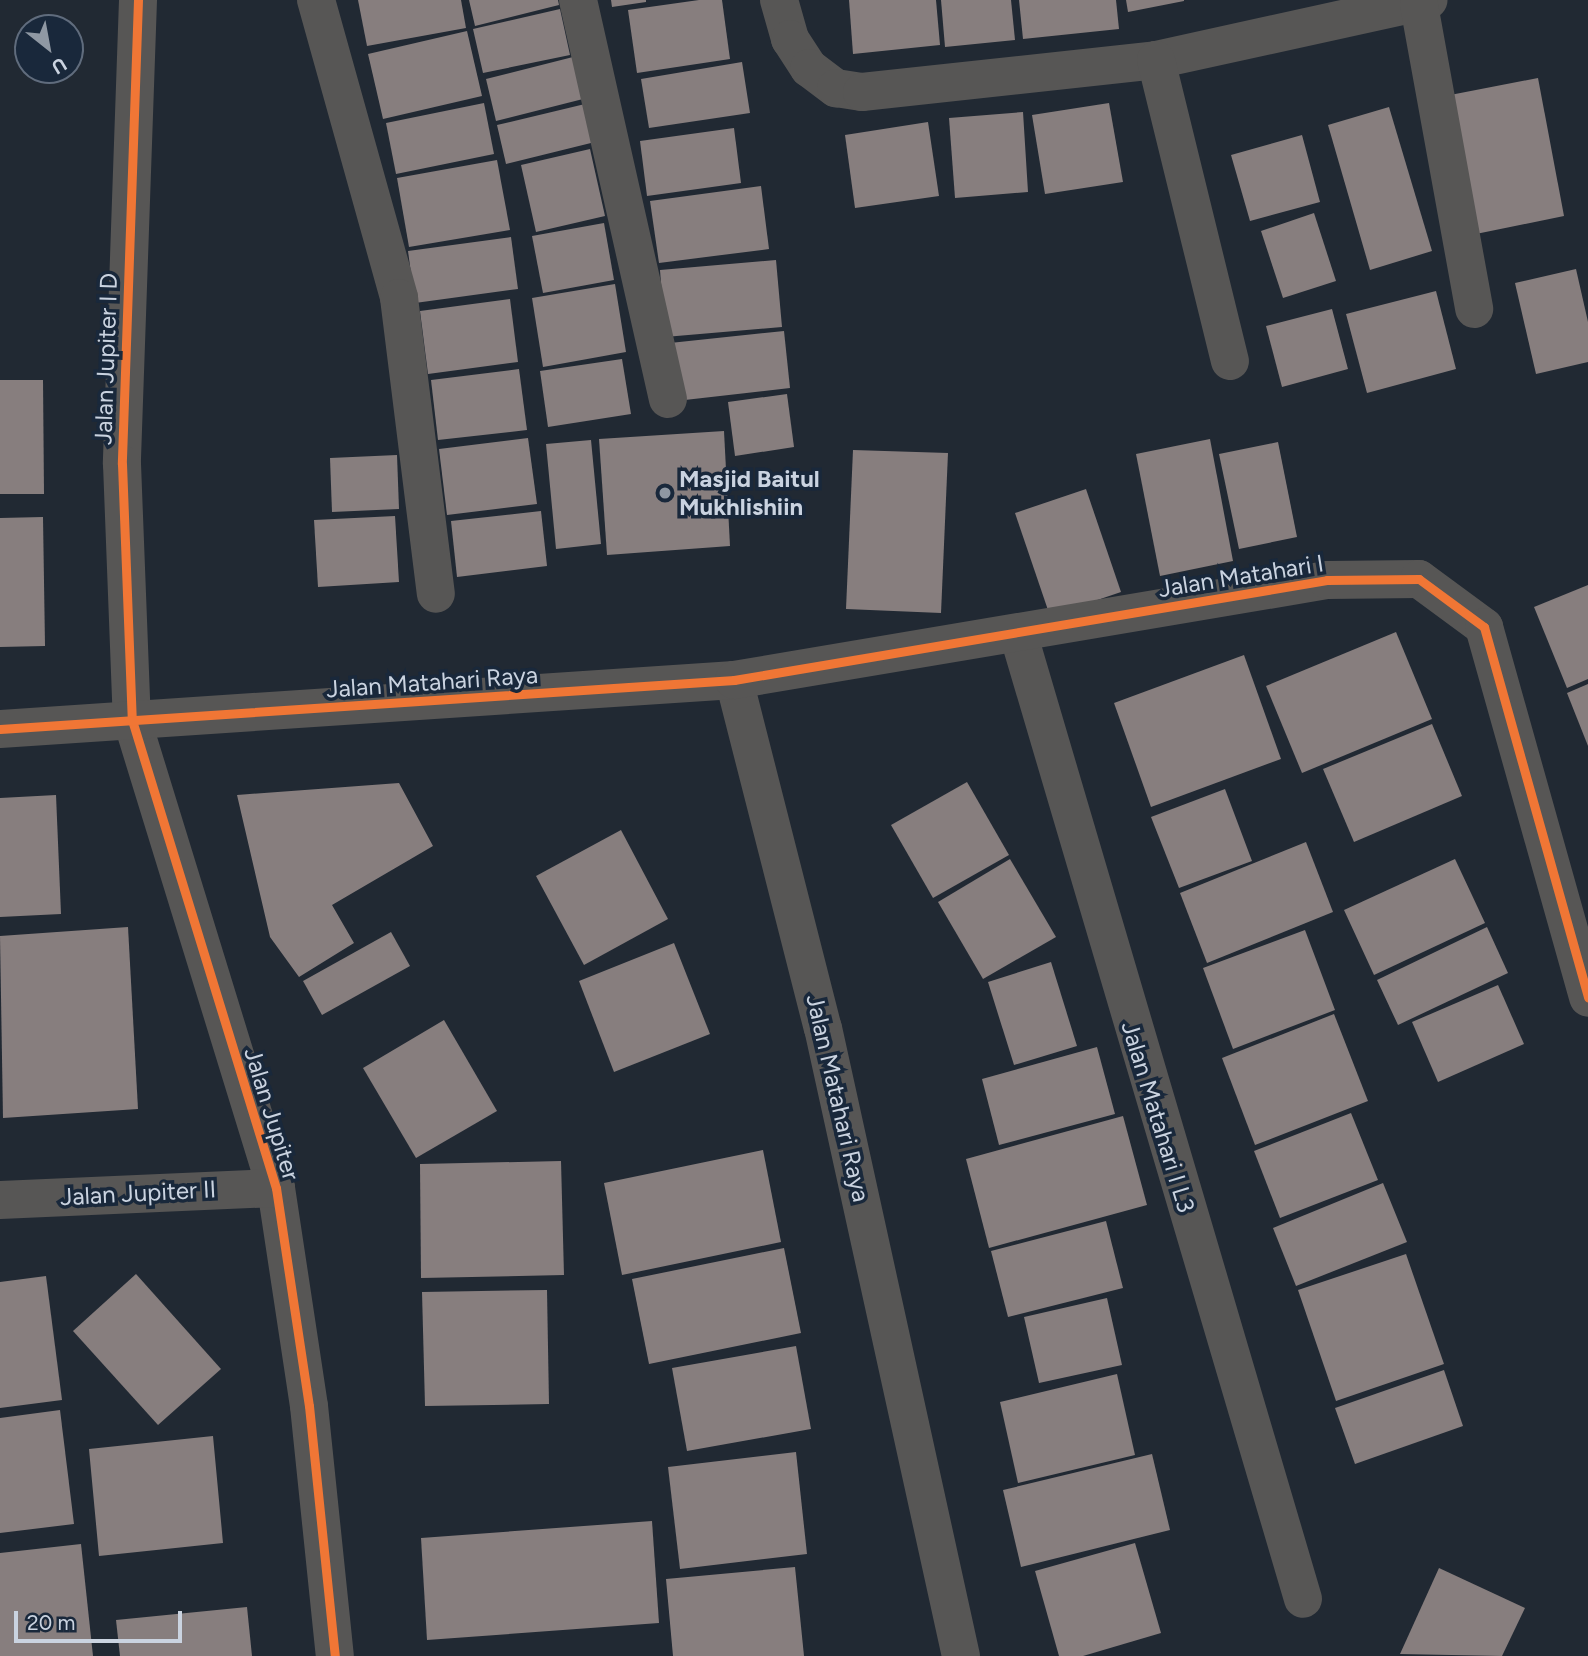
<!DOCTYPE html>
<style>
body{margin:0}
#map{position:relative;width:1588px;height:1656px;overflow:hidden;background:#212933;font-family:Figtree,sans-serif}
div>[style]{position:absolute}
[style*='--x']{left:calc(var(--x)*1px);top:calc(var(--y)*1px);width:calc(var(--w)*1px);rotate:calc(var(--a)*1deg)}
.building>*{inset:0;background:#877e7e}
.minor>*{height:38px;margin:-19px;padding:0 19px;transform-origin:19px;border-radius:19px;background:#575655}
.cycleway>*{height:9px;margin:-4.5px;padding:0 4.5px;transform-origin:4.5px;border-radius:4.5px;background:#f07635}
.dots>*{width:19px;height:19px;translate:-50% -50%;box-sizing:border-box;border:4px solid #19283b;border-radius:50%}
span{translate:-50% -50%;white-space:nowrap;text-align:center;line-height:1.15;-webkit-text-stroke:7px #19283b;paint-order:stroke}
.street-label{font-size:24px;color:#cad3e0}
.poi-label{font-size:24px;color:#cad3e0;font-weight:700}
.left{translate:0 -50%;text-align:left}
.north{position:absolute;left:14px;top:14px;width:70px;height:70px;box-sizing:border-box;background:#19283b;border:2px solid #606c7d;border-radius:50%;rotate:149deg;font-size:19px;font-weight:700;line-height:28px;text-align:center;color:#cad3e0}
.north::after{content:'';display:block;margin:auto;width:24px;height:32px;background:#8f98a3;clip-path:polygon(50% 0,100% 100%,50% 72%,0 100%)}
.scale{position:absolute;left:14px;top:1611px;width:168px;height:32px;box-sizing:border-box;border:4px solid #cad3e0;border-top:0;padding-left:9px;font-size:21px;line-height:24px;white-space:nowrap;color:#cad3e0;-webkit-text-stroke:5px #19283b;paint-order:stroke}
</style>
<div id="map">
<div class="building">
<div style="clip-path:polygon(358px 0,461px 0,466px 28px,367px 46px)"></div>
<div style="clip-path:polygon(469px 0,558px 0,559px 5px,475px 26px)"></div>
<div style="clip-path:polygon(611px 0,646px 0,646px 2px,612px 7px)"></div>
<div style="clip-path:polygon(699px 0,722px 0,730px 59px,637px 73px,628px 10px)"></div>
<div style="clip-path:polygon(849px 0,936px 0,940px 45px,853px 54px)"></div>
<div style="clip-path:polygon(941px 0,1011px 0,1015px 40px,945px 47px)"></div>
<div style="clip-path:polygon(1019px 0,1116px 0,1119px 29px,1023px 39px)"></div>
<div style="clip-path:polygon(1126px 0,1184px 0,1184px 1px,1128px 12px)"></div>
<div style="clip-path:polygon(560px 9px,570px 55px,483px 73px,473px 29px)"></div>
<div style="clip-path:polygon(467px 31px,482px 96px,383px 119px,368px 54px)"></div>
<div style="clip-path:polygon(573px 57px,583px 99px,496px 121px,486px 79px)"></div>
<div style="clip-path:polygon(742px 62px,750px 113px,649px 128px,641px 79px)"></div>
<div style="clip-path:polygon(1538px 78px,1564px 216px,1471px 235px,1445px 96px)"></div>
<div style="clip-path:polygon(484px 103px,494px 154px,396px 174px,386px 123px)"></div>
<div style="clip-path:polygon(1109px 103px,1123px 182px,1045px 194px,1032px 115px)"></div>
<div style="clip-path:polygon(585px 104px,595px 142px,506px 164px,497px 125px)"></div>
<div style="clip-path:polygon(1389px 107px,1432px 251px,1370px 270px,1328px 125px)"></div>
<div style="clip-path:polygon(1023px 112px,1028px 192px,955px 198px,949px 118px)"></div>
<div style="clip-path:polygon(928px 122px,939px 196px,855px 208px,845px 135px)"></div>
<div style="clip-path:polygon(734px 128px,741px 183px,647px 196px,640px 141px)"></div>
<div style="clip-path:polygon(1302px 135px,1320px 202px,1250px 221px,1231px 155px)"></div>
<div style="clip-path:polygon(590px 149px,605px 216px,536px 232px,521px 165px)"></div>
<div style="clip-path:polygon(497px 160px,510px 230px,409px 247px,397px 178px)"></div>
<div style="clip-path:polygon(761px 186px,769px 249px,659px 263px,650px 201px)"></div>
<div style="clip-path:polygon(1314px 213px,1336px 281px,1283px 298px,1261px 231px)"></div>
<div style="clip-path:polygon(604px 223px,614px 280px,543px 293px,532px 236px)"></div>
<div style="clip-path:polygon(511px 237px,518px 289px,415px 303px,408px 251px)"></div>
<div style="clip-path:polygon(776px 260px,782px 327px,665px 337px,660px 270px)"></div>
<div style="clip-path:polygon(1576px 269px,1588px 322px,1588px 362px,1536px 374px,1515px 283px)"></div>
<div style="clip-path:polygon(615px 284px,626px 352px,543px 367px,532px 298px)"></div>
<div style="clip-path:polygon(1436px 291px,1456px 369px,1367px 393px,1346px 314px)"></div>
<div style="clip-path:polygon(510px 299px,518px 362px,428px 374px,420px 311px)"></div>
<div style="clip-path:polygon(1332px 309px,1348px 369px,1282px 387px,1266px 326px)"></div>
<div style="clip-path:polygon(784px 331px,790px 388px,676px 401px,670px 343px)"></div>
<div style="clip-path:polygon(622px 359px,631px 414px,548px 427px,540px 371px)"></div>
<div style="clip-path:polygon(519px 369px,527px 430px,438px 440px,431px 380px)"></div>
<div style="clip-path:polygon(0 380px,43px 380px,44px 494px,0 494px)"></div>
<div style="clip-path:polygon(787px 394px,794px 447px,735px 456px,728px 402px)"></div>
<div style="clip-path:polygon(724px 431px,730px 546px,607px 555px,599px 439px)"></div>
<div style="clip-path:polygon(528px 438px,537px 504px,447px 515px,439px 449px)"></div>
<div style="clip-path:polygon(1210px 439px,1233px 561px,1160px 576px,1136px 454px)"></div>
<div style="clip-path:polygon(591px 440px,601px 544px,556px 549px,546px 444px)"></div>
<div style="clip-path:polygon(1278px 442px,1297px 537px,1239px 549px,1219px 454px)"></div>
<div style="clip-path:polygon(853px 450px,948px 453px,941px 613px,846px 609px)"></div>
<div style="clip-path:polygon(397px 455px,399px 509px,332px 512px,330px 458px)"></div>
<div style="clip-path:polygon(1086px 489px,1121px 592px,1050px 616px,1015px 513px)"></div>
<div style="clip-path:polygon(541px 511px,547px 566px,457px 577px,451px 521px)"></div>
<div style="clip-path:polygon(395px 516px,399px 582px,318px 587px,314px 520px)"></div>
<div style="clip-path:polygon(43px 517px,45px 646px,0 647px,0 518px)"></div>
<div style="clip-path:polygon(1588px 585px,1588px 679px,1567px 688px,1534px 607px)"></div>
<div style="clip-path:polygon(1396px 632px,1432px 719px,1302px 773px,1266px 686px)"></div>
<div style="clip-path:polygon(1244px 655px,1281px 759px,1151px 807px,1114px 703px)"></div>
<div style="clip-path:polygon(1588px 684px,1588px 746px,1567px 693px)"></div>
<div style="clip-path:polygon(1432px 724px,1462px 796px,1354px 842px,1323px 769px)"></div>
<div style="clip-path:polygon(967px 782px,1009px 855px,933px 898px,891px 825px)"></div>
<div style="clip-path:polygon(399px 783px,433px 846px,332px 905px,354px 943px,299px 977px,270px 937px,237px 795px)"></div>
<div style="clip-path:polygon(1225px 789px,1252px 861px,1179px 888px,1151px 817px)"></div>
<div style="clip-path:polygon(56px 795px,61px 914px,0 917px,0 798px)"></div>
<div style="clip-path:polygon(621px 830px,668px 919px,584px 965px,536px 876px)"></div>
<div style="clip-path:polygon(1306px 842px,1333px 912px,1207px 963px,1180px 893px)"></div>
<div style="clip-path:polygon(1010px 859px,1056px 937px,983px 979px,938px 902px)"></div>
<div style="clip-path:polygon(1455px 859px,1485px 923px,1374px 975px,1344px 910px)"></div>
<div style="clip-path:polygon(128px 927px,138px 1109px,3px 1118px,0 936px)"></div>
<div style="clip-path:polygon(1487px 927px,1508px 973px,1398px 1025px,1377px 980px)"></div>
<div style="clip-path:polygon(1305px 930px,1335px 1010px,1233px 1049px,1203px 968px)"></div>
<div style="clip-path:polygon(391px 932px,410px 966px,322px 1015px,303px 981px)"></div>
<div style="clip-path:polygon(674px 943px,710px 1034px,614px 1072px,579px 981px)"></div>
<div style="clip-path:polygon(1051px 962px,1077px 1046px,1014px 1065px,988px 982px)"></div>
<div style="clip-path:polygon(1498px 985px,1524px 1044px,1438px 1082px,1412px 1022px)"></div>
<div style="clip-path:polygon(1334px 1014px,1368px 1101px,1255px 1145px,1222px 1058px)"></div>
<div style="clip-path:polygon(444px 1020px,497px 1111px,416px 1158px,363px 1068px)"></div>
<div style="clip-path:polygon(1097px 1047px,1115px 1114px,999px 1145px,982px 1079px)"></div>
<div style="clip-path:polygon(1351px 1113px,1378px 1180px,1280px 1218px,1254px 1151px)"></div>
<div style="clip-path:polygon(1123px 1116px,1147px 1205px,989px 1248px,966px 1159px)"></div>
<div style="clip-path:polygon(763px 1150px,781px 1242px,622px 1275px,604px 1183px)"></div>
<div style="clip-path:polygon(561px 1161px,564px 1275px,421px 1278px,420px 1164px)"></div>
<div style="clip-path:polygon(1383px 1183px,1407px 1242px,1296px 1286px,1273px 1228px)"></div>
<div style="clip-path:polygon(1106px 1221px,1123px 1288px,1008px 1317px,991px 1251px)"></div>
<div style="clip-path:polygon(784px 1248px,801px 1333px,649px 1364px,632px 1279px)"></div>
<div style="clip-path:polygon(1406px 1254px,1444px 1364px,1336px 1401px,1298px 1290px)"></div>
<div style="clip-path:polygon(136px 1274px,221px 1369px,158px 1425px,73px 1331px)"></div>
<div style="clip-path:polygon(46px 1276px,62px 1400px,0 1408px,0 1282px)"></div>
<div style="clip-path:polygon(547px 1290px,549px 1404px,425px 1406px,422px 1292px)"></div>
<div style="clip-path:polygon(1107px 1298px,1122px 1365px,1039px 1383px,1024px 1317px)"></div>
<div style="clip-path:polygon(796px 1346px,811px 1429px,687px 1451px,672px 1368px)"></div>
<div style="clip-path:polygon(1444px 1370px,1463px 1426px,1355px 1464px,1335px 1408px)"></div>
<div style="clip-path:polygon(1117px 1374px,1135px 1455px,1018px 1483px,1000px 1402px)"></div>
<div style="clip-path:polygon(60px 1410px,74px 1524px,0 1533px,0 1418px)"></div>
<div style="clip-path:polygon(213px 1436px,223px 1543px,99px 1556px,89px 1449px)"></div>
<div style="clip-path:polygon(796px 1452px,807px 1554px,680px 1569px,668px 1467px)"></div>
<div style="clip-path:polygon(1152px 1454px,1170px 1530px,1021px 1567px,1003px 1490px)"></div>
<div style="clip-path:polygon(652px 1521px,659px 1623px,427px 1640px,421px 1538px)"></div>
<div style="clip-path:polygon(1135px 1543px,1161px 1633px,1083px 1656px,1059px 1656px,1035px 1571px)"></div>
<div style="clip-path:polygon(81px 1544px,93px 1656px,0 1656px,0 1553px)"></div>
<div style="clip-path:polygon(795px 1567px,804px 1656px,673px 1656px,666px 1579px)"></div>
<div style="clip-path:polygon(1439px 1568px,1525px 1608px,1502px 1656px,1400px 1654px)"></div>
<div style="clip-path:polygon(247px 1607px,252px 1656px,120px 1656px,116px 1620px)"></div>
</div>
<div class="minor">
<div style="--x:138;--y:0;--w:464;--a:92"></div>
<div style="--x:122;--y:464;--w:256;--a:87.8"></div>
<div style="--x:132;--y:720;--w:490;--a:72.9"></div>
<div style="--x:276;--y:1188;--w:220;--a:81.4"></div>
<div style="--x:309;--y:1406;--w:251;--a:84.1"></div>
<div style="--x:316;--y:0;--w:309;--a:74.4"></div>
<div style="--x:399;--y:298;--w:298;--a:82.9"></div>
<div style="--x:578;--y:0;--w:409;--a:77.3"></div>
<div style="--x:779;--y:0;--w:41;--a:74.2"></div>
<div style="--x:790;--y:39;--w:35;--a:57"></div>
<div style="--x:809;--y:68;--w:34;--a:37"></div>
<div style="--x:836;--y:88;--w:26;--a:9"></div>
<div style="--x:862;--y:92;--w:296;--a:-6.2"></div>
<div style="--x:1156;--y:60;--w:279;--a:-12.4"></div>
<div style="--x:1419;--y:5;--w:309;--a:79.7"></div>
<div style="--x:1156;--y:60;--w:310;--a:76.2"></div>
<div style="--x:1018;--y:633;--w:1007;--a:73.56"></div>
<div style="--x:734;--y:680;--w:359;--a:75.7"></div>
<div style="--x:823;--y:1028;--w:643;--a:77.61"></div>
<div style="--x:0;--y:729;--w:736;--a:-3.82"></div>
<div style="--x:734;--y:680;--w:601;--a:-9.57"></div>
<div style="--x:1327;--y:580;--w:92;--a:-0.6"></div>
<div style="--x:1419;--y:579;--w:81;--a:36.4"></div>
<div style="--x:1484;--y:627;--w:385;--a:74.3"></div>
<div style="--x:0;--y:1200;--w:276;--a:-2.5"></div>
</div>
<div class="cycleway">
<div style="--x:138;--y:0;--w:464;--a:92"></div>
<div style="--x:122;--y:464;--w:256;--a:87.8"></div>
<div style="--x:132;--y:720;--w:490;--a:72.9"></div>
<div style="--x:276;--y:1188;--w:220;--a:81.4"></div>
<div style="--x:309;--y:1406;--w:251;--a:84.1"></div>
<div style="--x:0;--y:729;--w:736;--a:-3.82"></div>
<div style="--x:734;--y:680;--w:601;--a:-9.57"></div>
<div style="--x:1327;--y:580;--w:92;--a:-0.6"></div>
<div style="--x:1419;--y:579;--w:81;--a:36.4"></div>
<div style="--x:1484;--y:627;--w:385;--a:74.3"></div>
</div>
<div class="dots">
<div style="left:665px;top:493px;background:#8f98a3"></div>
</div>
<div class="street-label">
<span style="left:106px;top:359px;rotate:-88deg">Jalan Jupiter I D</span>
<span style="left:1241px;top:576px;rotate:-9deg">Jalan Matahari I</span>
<span style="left:432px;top:682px;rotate:-4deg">Jalan Matahari Raya</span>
<span style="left:838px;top:1098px;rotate:77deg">Jalan Matahari Raya</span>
<span style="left:272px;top:1114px;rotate:73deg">Jalan Jupiter</span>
<span style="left:1158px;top:1117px;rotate:73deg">Jalan Matahari I L3</span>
<span style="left:138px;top:1193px;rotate:-3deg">Jalan Jupiter II</span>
</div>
<div class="poi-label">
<span class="left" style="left:679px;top:493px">Masjid Baitul<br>Mukhlishiin</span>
</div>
<div class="north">U</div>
<div class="scale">20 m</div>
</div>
